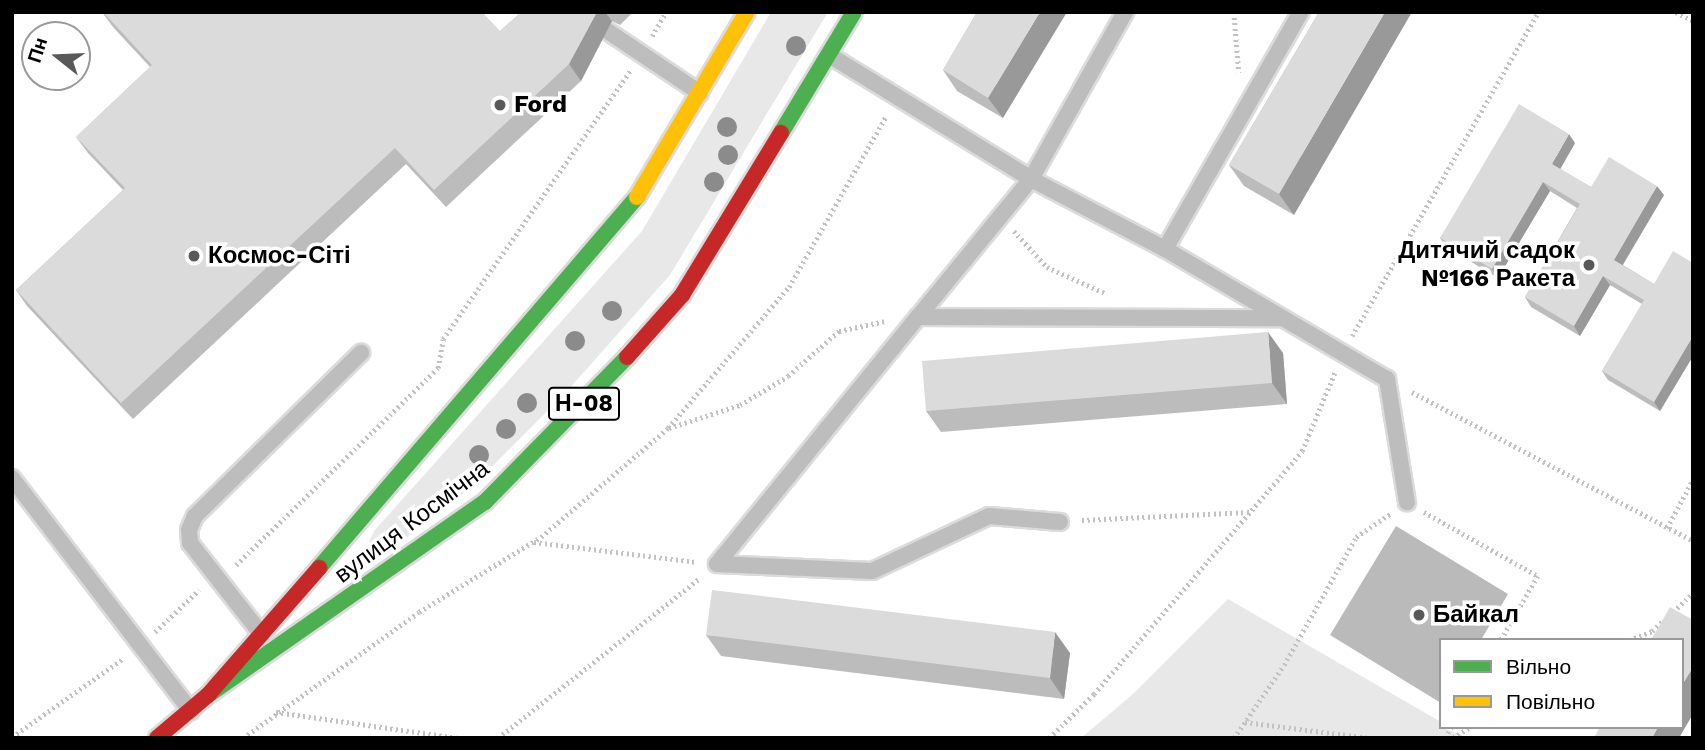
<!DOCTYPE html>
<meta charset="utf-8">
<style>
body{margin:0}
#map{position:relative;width:1705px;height:750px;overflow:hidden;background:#fff;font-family:"Work Sans",sans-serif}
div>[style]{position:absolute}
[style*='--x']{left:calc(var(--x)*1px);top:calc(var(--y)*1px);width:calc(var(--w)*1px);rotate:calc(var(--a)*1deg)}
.green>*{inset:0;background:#e8e8e8}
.water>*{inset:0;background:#bababa}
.path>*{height:4.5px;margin-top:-2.25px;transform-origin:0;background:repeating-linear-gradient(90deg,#c2c2c2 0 2px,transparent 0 5.5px)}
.roads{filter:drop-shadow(2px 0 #dbdbdb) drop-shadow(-2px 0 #dbdbdb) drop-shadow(0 2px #dbdbdb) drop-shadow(0 -2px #dbdbdb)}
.lane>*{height:16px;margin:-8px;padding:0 8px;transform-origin:8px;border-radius:8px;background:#bdbdbd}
.fast>*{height:16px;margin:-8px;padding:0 8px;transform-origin:8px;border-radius:8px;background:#4caf50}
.slow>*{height:16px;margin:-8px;padding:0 8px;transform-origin:8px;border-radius:8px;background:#ffc107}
.jam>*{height:16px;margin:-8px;padding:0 8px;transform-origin:8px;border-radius:8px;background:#c62828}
.trees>*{width:20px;height:20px;margin:-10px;border-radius:50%;background:#8b8b8b}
.wall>*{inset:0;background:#bcbcbc}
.shaded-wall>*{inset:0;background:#999}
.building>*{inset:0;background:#dbdbdb}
.dots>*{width:19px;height:19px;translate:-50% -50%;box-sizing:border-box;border:4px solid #fff;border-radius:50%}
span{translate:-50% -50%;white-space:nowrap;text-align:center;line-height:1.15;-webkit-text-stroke:7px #fff;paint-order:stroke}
.shield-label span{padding:2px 5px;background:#fff;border:2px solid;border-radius:5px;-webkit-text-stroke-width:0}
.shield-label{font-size:23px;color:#000;font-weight:700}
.poi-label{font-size:24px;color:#000;font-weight:700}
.left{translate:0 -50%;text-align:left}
.right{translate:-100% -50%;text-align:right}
.street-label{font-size:24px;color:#000}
.frame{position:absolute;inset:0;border:14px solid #000;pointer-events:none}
.legend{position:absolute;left:1439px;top:638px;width:245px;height:91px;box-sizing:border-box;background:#fff;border:2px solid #999;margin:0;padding:9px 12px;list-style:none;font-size:21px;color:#000}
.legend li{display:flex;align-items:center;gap:14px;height:35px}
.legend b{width:35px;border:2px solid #999}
.north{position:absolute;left:21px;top:21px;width:70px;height:70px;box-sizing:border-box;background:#fff;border:2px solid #999;border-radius:50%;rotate:288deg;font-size:19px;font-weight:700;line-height:28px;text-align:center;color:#000}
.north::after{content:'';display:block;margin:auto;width:24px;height:32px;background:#595959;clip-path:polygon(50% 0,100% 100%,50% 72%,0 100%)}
</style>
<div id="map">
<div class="green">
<div style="clip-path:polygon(771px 12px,828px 12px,670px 275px,568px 390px,475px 484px,391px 550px,373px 551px,369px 542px,374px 531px,642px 231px)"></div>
<div style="clip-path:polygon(1228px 599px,1441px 722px,1441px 727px,1468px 738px,1081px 738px,1133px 694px)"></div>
</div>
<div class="water">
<div style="clip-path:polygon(1396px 526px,1508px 594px,1481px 640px,1441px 640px,1441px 703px,1330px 635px)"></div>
</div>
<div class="path">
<div style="--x:1234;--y:12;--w:61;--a:85.3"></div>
<div style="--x:1676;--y:12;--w:19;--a:28"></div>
<div style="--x:652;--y:36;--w:28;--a:-60"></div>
<div style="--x:1014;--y:231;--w:49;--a:47.5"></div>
<div style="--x:1047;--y:267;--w:66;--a:24.2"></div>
<div style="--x:1352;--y:336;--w:374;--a:-60.1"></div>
<div style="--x:1412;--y:392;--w:318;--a:27.9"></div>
<div style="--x:669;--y:428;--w:75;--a:-17.9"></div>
<div style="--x:740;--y:405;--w:56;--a:-31.1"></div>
<div style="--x:788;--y:376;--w:68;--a:-41.4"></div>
<div style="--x:839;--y:331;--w:48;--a:-12"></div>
<div style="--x:1424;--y:512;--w:131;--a:29.3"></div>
<div style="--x:1538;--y:576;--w:74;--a:120"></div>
<div style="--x:1082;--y:520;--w:168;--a:-2.7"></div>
<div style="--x:1667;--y:528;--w:55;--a:-62"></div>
<div style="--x:534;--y:542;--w:163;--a:7"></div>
<div style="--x:236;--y:565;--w:282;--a:-44.3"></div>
<div style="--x:438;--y:368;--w:29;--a:-80"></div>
<div style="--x:443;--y:339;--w:328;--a:-55.1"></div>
<div style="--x:1673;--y:612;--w:28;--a:-44"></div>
<div style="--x:155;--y:632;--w:61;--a:-43.7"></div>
<div style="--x:1629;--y:640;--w:25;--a:-21"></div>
<div style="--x:1652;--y:631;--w:16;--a:-43"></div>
<div style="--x:276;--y:712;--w:184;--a:8.1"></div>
<div style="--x:1245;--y:722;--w:126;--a:7.3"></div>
<div style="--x:12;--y:737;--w:137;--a:-35.2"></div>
<div style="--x:243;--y:738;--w:216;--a:-35.6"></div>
<div style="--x:419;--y:612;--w:143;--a:-31.6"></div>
<div style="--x:541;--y:537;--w:167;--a:-40.6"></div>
<div style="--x:668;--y:428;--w:186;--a:-49.4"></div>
<div style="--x:789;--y:287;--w:197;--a:-60.4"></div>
<div style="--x:498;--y:738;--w:258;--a:-38.4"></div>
<div style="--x:1049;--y:738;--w:63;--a:-44.4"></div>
<div style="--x:1094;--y:694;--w:320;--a:-49.4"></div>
<div style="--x:1302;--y:451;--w:86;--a:-67.3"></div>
<div style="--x:1234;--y:738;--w:88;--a:-55.6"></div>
<div style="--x:1284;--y:665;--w:147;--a:-60.6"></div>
<div style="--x:1356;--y:537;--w:41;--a:-34.1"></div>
<div style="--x:1445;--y:738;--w:13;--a:-61"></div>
<div style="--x:1453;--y:738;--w:20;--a:-33"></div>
</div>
<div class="roads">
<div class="lane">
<div style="--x:606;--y:30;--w:113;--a:33.8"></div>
<div style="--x:829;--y:55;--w:237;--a:31.5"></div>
<div style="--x:1031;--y:179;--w:151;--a:27.6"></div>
<div style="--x:1165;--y:249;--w:257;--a:30.4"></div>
<div style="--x:1387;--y:379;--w:125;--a:80.8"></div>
<div style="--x:1165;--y:249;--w:273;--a:-60.2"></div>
<div style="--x:918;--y:317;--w:178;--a:-50.7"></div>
<div style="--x:1031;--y:179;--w:192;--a:-60.6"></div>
<div style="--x:12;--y:478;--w:294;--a:52.5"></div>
<div style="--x:1060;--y:522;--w:71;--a:-175.2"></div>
<div style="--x:989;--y:516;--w:129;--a:154.8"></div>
<div style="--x:872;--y:571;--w:155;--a:-177.4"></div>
<div style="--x:717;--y:564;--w:318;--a:-50.9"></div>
<div style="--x:918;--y:317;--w:360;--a:0.2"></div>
<div style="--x:262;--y:635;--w:117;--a:-128"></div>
<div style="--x:190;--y:543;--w:13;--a:-94"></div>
<div style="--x:189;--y:530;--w:15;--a:-67"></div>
<div style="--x:195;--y:516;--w:233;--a:-44.5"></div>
</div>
<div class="fast">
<div style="--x:781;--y:133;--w:141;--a:-58.9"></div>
<div style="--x:319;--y:568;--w:489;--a:-49.4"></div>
<div style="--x:208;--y:695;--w:338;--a:-34.9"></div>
<div style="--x:485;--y:502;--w:203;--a:-45.6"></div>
</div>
<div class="slow">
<div style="--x:637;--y:197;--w:215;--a:-59.3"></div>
</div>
<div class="jam">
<div style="--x:627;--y:357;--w:83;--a:-48.4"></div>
<div style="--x:682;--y:295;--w:190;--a:-58.6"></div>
<div style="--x:157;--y:738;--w:67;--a:-40.1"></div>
<div style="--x:208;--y:695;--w:169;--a:-48.8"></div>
</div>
</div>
<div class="trees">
<div style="left:796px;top:46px"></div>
<div style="left:727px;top:127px"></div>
<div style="left:728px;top:155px"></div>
<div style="left:714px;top:182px"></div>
<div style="left:612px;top:311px"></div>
<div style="left:575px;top:341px"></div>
<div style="left:527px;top:403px"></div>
<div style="left:506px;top:429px"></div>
<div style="left:479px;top:455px"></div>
</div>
<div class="wall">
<div style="clip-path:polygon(102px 12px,500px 31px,518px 15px,520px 12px,633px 12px,620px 25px,612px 21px,581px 81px,446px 207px,406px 164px,133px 419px,27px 306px,16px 290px,123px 190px,88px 153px,76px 137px,150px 67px,113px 27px)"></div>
<div style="clip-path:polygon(977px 12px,1003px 118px,957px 91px,943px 70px)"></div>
<div style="clip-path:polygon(1319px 12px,1294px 215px,1244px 186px,1229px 165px)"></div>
<div style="clip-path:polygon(1575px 143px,1560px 169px,1591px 187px,1664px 195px,1623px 265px,1654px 284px,1693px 263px,1693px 356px,1660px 411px,1608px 380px,1602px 371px,1642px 304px,1610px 285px,1580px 336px,1531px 307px,1525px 297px,1577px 208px,1550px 191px,1498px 278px,1446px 247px,1440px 238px)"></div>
<div style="clip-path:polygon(1283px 353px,1287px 404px,941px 432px,926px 411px)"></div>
<div style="clip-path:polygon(706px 635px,1070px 653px,1064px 699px,721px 656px)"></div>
</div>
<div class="shaded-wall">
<div style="clip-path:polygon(597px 12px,605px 12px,612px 21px,581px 81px,569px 64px)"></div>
<div style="clip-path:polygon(1040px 12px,1067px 12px,1003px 118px,988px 98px)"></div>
<div style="clip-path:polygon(1385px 12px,1412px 12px,1294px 215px,1279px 194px)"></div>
<div style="clip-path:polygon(1569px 134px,1575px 143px,1558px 173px,1552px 164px)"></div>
<div style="clip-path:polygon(1543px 182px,1550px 191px,1498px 278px,1492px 269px)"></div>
<div style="clip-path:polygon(1657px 186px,1664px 195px,1620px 269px,1614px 260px)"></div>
<div style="clip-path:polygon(1603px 276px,1610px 285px,1580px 336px,1574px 326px)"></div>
<div style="clip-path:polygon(1268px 332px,1283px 353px,1287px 404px,1272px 383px)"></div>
<div style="clip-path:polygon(1693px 336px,1693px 356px,1660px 411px,1654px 402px)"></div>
<div style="clip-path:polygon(1055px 632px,1070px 653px,1064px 699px,1050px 678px)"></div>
<div style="clip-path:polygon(1693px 667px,1693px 714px,1679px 738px,1652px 738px,1658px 727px,1682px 727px,1682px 685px)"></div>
</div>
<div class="building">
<div style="clip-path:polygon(103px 12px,482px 12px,500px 31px,518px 15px,520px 12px,597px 12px,569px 64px,434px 190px,395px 148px,121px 403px,16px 290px,125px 188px,76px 137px,152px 65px)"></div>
<div style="clip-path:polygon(977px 12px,1040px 12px,988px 98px,943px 70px)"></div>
<div style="clip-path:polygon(1319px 12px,1385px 12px,1279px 194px,1229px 165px)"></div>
<div style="clip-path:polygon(1519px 104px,1569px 134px,1552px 164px,1591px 187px,1609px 157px,1657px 186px,1614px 260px,1654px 284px,1673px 251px,1693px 263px,1693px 336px,1654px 402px,1602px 371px,1644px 300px,1603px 276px,1574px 326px,1525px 297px,1580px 204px,1543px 182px,1492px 269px,1440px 238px)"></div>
<div style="clip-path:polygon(1268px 332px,1272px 383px,926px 411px,922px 361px)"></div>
<div style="clip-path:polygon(712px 590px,1055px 632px,1050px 678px,706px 635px)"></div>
<div style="clip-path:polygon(1670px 607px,1693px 620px,1693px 667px,1682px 685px,1682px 640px,1651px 640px)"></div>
<div style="clip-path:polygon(1600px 727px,1658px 727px,1652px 738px,1594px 738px)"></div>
</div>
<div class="dots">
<div style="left:500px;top:105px;background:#595959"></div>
<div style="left:194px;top:256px;background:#595959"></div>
<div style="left:1589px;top:265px;background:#595959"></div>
<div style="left:1419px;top:615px;background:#595959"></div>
</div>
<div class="shield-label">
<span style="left:584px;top:404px">Н-08</span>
</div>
<div class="poi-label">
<span class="left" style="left:514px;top:105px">Ford</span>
<span class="right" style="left:1575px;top:265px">Дитячий садок<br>№166 Ракета</span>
<span class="left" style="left:208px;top:256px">Космос-Сіті</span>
<span class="left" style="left:1433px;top:615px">Байкал</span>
</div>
<div class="street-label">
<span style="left:412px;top:522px;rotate:-37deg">вулиця Космічна</span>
</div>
<div class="frame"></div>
<ul class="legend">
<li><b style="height:9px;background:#4caf50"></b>Вільно</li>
<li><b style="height:9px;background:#ffc107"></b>Повільно</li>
</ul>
<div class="north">Пн</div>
</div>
